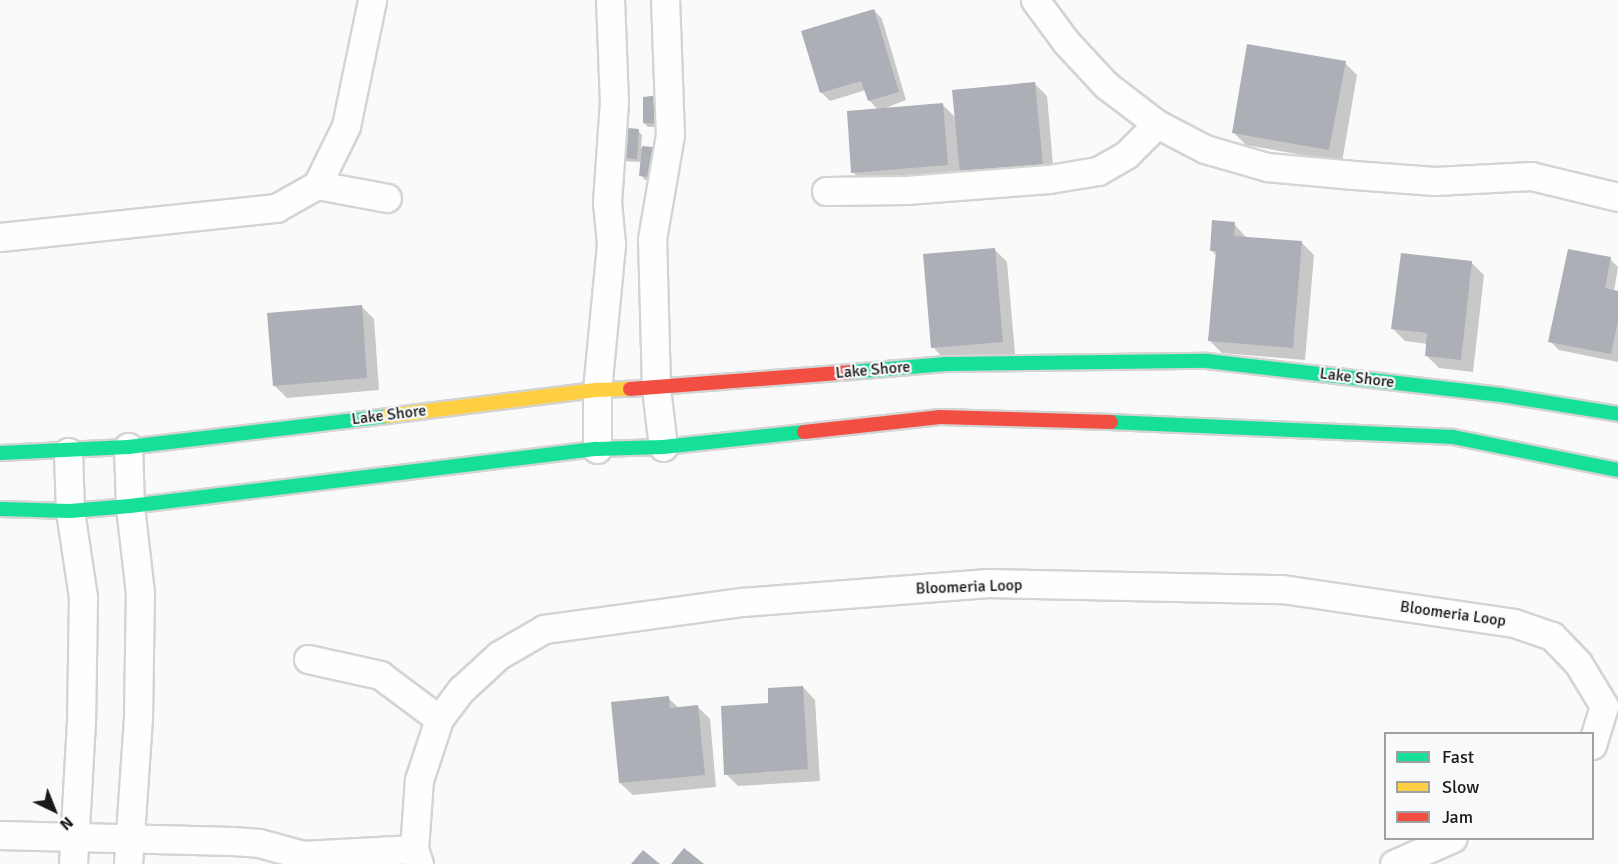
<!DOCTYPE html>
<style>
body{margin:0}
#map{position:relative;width:1618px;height:864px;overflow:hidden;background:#fafafa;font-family:Signika,sans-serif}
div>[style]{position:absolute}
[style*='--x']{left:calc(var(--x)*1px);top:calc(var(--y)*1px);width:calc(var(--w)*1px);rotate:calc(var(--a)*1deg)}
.shadow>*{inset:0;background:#0003}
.building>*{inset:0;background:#adafb6}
.roads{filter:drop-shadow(2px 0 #d4d4d4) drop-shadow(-2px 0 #d4d4d4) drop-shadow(0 2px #d4d4d4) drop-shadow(0 -2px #d4d4d4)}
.street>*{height:27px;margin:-13.5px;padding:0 13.5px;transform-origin:13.5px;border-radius:13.5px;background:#fefefe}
.fast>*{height:14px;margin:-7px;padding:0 7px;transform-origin:7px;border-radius:7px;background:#16e098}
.slow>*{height:14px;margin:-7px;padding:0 7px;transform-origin:7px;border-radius:7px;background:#ffcf43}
.jam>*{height:14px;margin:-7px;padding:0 7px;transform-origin:7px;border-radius:7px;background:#f24e42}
span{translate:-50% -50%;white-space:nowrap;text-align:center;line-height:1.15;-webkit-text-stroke:4.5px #f9fafb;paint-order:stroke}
.street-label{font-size:16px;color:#19191a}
.legend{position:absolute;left:1384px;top:732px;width:210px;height:108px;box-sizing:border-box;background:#f9fafb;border:2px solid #9fa0a1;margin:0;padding:8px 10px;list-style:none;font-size:18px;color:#19191a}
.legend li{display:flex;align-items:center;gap:12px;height:30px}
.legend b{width:30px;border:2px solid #9fa0a1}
.north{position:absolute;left:24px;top:780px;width:60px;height:60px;-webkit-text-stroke:4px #f9fafb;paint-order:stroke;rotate:137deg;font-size:16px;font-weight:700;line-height:24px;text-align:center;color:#19191a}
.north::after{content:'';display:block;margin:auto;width:21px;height:27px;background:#19191a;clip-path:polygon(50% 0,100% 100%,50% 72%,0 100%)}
</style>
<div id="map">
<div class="shadow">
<div style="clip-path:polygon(874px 10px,882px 19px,906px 100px,880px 110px,942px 104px,956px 118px,1034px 83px,1047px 96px,1054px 177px,974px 185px,959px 170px,960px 177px,865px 185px,853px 172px,878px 110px,869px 100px,866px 90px,830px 101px,821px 92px)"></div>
<div style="clip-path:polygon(1345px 63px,1357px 75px,1342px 162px,1246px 145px,1233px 132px)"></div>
<div style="clip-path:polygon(644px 98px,662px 127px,648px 127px,644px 123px)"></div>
<div style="clip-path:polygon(638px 131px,642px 135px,641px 148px,662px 149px,664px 181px,645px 180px,641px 175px,642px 162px,620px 161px)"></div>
<div style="clip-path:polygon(1234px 224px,1247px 238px,1301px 242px,1314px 255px,1305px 360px,1222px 353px,1209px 340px,1217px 256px,1211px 250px)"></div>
<div style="clip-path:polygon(995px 250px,1007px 262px,1015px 354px,945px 360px,933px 347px)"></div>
<div style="clip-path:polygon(1610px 259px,1618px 267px,1614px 292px,1618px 293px,1618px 362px,1559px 350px,1550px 341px)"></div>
<div style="clip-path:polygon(1471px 262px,1484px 275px,1473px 372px,1439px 368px,1426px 355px,1428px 344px,1405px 341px,1393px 329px)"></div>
<div style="clip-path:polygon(361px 306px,374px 319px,379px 390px,287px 398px,274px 385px)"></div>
<div style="clip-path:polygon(803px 687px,815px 700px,820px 781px,738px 786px,726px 774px,770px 704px)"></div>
<div style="clip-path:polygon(668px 698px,679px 708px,698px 707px,710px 719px,716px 787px,633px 795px,620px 783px)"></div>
</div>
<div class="building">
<div style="clip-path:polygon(874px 9px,899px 92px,868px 101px,861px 81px,820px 93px,801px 31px)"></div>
<div style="clip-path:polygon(1247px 44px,1346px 61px,1329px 150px,1232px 133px)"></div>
<div style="clip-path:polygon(1035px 82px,1043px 165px,960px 173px,952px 90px)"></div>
<div style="clip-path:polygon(660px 95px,659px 124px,643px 123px,643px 97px)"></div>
<div style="clip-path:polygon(943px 103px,948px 165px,851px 173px,847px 111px)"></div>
<div style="clip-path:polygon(617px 127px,639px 129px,637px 159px,614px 157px)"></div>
<div style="clip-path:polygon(642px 146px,663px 148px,661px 178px,639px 176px)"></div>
<div style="clip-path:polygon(1212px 220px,1235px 222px,1234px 236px,1302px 241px,1293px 348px,1208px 341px,1216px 251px,1210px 251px)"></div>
<div style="clip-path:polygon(995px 248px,1003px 342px,931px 348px,923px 254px)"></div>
<div style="clip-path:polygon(1568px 249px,1611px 257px,1605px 288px,1618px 291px,1618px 321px,1611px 354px,1548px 342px)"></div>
<div style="clip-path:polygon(1401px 253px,1472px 261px,1461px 360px,1425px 356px,1427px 333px,1391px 329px)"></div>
<div style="clip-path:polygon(362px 305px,367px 378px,273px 386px,267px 313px)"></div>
<div style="clip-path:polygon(803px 686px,808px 769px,724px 775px,721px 706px,768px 703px,768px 688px)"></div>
<div style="clip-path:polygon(669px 696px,670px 708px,698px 705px,705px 775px,619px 783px,611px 702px)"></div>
<div style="clip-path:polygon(684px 848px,704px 864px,671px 864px)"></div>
<div style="clip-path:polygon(643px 850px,660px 864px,631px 864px)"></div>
</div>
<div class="roads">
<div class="street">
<div style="--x:1035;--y:0;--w:52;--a:53.6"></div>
<div style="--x:1066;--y:42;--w:59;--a:47.1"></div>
<div style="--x:1106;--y:85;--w:64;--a:37.4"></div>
<div style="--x:1157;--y:124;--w:54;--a:27.5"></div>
<div style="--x:1205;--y:149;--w:65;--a:16.2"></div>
<div style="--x:1267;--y:167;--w:87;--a:5.3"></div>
<div style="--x:1354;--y:175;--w:81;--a:4.2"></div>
<div style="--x:1435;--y:181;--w:96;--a:-3"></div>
<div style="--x:1531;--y:176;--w:89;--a:13.6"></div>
<div style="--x:317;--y:185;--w:71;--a:10.5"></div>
<div style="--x:826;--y:191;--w:80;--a:-0.7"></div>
<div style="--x:906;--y:190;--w:143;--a:-4.4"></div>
<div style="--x:1049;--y:179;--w:50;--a:-9.3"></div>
<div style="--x:1098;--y:171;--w:32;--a:-30"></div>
<div style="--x:1126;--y:155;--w:44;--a:-45"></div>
<div style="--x:0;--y:237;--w:278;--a:-6"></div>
<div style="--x:276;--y:208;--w:47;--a:-29.3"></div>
<div style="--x:317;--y:185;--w:66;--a:-63.8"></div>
<div style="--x:346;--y:126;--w:129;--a:-78.3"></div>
<div style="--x:663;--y:447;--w:59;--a:-96.8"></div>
<div style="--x:656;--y:388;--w:149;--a:-91.5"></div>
<div style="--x:652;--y:239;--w:106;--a:-80.2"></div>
<div style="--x:670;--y:135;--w:135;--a:-92.1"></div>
<div style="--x:597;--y:449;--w:59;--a:-90"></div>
<div style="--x:597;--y:390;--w:147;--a:-84.5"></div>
<div style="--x:611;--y:244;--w:42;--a:-95.4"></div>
<div style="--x:607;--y:202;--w:99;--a:-86"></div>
<div style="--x:614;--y:103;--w:103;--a:-92.2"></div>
<div style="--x:68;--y:452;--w:59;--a:88.1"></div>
<div style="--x:70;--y:511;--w:87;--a:81.4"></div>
<div style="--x:83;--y:597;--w:124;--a:90.9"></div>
<div style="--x:81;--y:721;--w:143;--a:93.2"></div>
<div style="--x:308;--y:659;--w:74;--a:12.5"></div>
<div style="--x:380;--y:675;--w:74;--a:36.7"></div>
<div style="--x:0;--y:835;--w:232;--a:1.5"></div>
<div style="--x:232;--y:841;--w:27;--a:4"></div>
<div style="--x:259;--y:843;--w:46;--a:15.3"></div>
<div style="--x:303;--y:855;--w:111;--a:-3.1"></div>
<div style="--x:128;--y:864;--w:146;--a:-86.1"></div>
<div style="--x:138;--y:718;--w:125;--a:-89.1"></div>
<div style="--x:140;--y:593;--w:88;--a:-96.6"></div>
<div style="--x:130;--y:506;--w:59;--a:-91.9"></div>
<div style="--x:419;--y:864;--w:16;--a:-108"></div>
<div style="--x:414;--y:849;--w:69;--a:-85.9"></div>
<div style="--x:419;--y:780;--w:64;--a:-71.8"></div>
<div style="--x:439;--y:719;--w:38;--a:-53"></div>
<div style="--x:462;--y:689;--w:50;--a:-42.6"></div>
<div style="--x:499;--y:655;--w:52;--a:-30"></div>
<div style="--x:544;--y:629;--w:200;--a:-7.8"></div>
<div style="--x:742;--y:602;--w:247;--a:-4.4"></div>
<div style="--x:988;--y:583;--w:294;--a:1.2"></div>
<div style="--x:1282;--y:589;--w:234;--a:8.3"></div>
<div style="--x:1514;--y:623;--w:40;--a:18.9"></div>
<div style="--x:1552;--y:636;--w:37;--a:46"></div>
<div style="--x:1578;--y:663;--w:50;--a:58.8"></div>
<div style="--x:1604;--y:706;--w:41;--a:107.1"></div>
<div style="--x:1394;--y:864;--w:64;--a:-23.8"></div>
</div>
<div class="fast">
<div style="--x:851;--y:372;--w:95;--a:-4.8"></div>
<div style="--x:946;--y:364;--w:261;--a:-0.7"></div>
<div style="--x:1207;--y:361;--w:296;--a:6.6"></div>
<div style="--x:1501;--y:395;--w:119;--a:9.2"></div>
<div style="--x:1111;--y:422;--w:342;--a:2.5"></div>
<div style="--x:1453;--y:437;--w:168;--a:11.3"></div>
<div style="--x:0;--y:453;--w:128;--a:-2.7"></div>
<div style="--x:128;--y:447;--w:261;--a:-6.8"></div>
<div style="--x:0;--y:509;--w:70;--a:1.6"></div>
<div style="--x:70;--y:511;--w:60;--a:-4.8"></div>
<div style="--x:130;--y:506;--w:470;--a:-7"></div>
<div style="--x:597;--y:449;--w:66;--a:-1.7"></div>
<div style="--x:663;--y:447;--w:142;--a:-6.1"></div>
</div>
<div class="slow">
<div style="--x:387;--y:416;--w:212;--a:-7.1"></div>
<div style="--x:597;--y:390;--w:33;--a:-2"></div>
</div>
<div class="jam">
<div style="--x:630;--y:389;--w:222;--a:-4.4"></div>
<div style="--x:804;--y:432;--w:137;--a:-6.3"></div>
<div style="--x:940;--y:417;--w:171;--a:1.7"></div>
</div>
</div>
<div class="street-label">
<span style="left:873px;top:370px;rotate:-5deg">Lake Shore</span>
<span style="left:1357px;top:378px;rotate:7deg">Lake Shore</span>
<span style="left:389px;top:415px;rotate:-7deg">Lake Shore</span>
<span style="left:969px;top:587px;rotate:-2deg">Bloomeria Loop</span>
<span style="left:1453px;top:614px;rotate:8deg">Bloomeria Loop</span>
</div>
<ul class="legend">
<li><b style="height:8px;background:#16e098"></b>Fast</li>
<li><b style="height:8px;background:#ffcf43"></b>Slow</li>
<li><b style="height:8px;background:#f24e42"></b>Jam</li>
</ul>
<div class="north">N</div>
</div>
